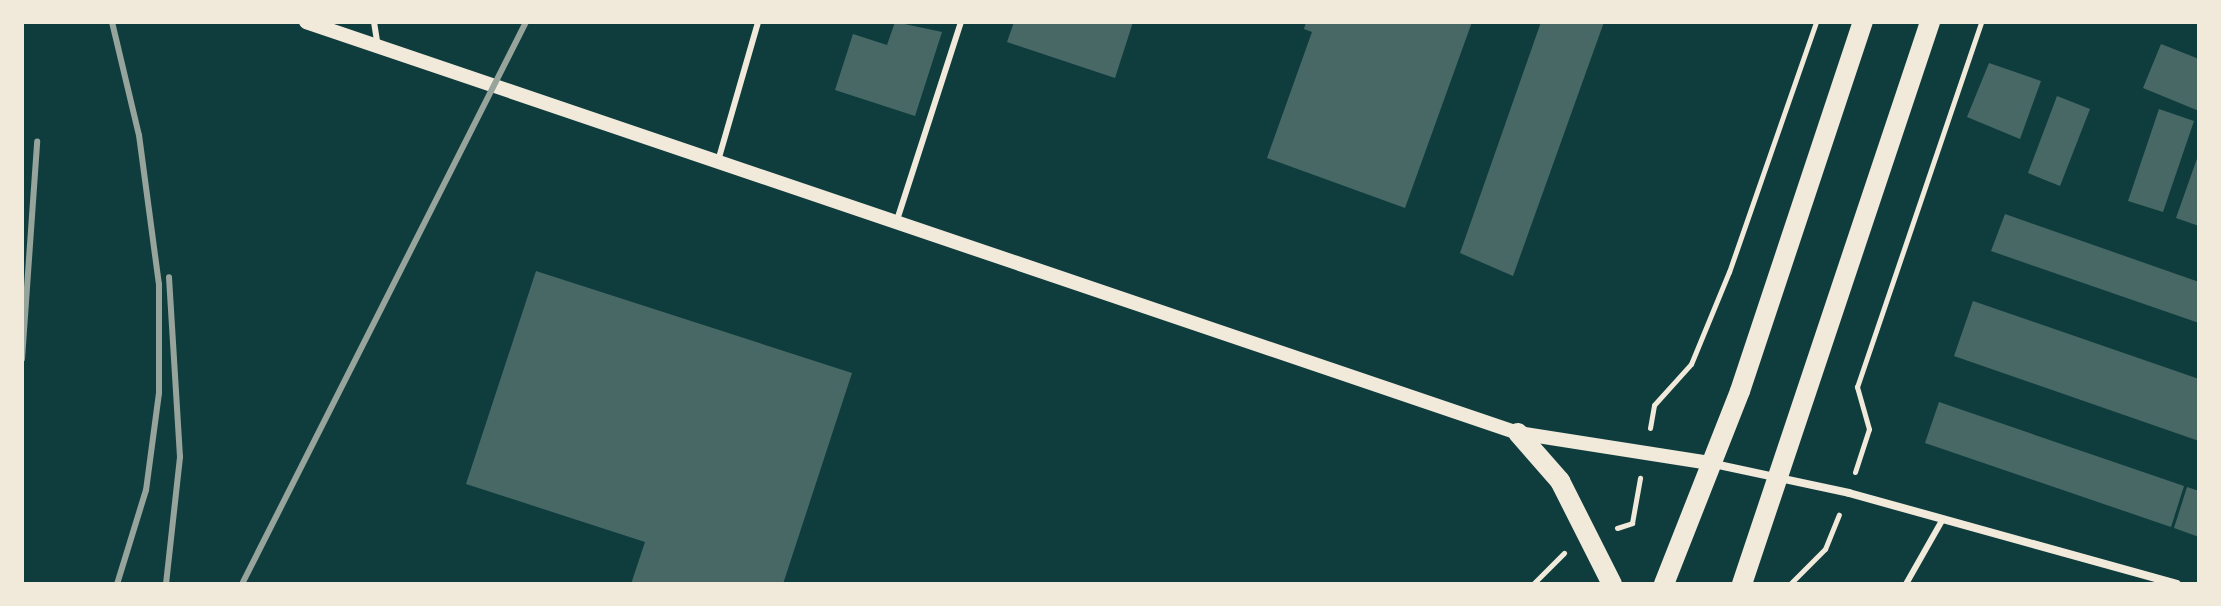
<!DOCTYPE html>
<style>
body{margin:0}
#map{position:relative;width:2221px;height:606px;overflow:hidden;background:#0f3d3e;font-family:"PT Sans Narrow",sans-serif}
div>[style]{position:absolute}
[style*='--x']{left:calc(var(--x)*1px);top:calc(var(--y)*1px);width:calc(var(--w)*1px);rotate:calc(var(--a)*1deg)}
.building>*{inset:0;background:#486865}
.path>*{height:5px;margin:-2.5px;padding:0 2.5px;transform-origin:2.5px;border-radius:2.5px;background:#f1e9da}
.service>*{height:6px;margin:-3px;padding:0 3px;transform-origin:3px;border-radius:3px;background:#f1e9da}
.minor>*{height:8px;margin:-4px;padding:0 4px;transform-origin:4px;border-radius:4px;background:#f1e9da}
.tertiary>*{height:14px;margin:-7px;padding:0 7px;transform-origin:7px;border-radius:7px;background:#f1e9da}
.primary>*{height:20px;margin:-10px;padding:0 10px;transform-origin:10px;border-radius:10px;background:#f1e9da}
.rail>*{height:6px;margin:-3px;padding:0 3px;transform-origin:3px;border-radius:3px;background:#97a49c}
span{translate:-50% -50%;white-space:nowrap;text-align:center;line-height:1.15;-webkit-text-stroke:7px #f1e9da;paint-order:stroke}
.frame{position:absolute;inset:0;border:24px solid #f1e9da;pointer-events:none}
</style>
<div id="map">
<div class="building">
<div style="clip-path:polygon(895px 22px,942px 32px,915px 116px,835px 90px,853px 34px,887px 45px)"></div>
<div style="clip-path:polygon(1014px 22px,1133px 22px,1115px 78px,1007px 42px)"></div>
<div style="clip-path:polygon(1306px 22px,1472px 22px,1405px 208px,1267px 158px,1312px 32px,1304px 29px)"></div>
<div style="clip-path:polygon(1541px 22px,1604px 22px,1513px 276px,1460px 253px)"></div>
<div style="clip-path:polygon(2161px 44px,2199px 59px,2199px 111px,2143px 88px)"></div>
<div style="clip-path:polygon(1989px 63px,2041px 81px,2020px 139px,1967px 117px)"></div>
<div style="clip-path:polygon(2057px 96px,2090px 109px,2060px 186px,2028px 173px)"></div>
<div style="clip-path:polygon(2159px 109px,2194px 121px,2163px 212px,2128px 201px)"></div>
<div style="clip-path:polygon(2199px 153px,2199px 226px,2176px 218px)"></div>
<div style="clip-path:polygon(2005px 214px,2199px 282px,2199px 323px,1991px 251px)"></div>
<div style="clip-path:polygon(536px 271px,852px 373px,783px 584px,631px 584px,645px 542px,466px 484px)"></div>
<div style="clip-path:polygon(1973px 301px,2199px 379px,2199px 441px,1954px 356px)"></div>
<div style="clip-path:polygon(1939px 402px,2184px 486px,2171px 527px,1925px 443px)"></div>
<div style="clip-path:polygon(2187px 487px,2199px 491px,2199px 537px,2174px 528px)"></div>
</div>
<div class="path">
<div style="--x:1650;--y:428;--w:23;--a:-80"></div>
<div style="--x:1654;--y:405;--w:55;--a:-47.9"></div>
<div style="--x:1691;--y:364;--w:100;--a:-67.6"></div>
<div style="--x:1729;--y:272;--w:265;--a:-70.8"></div>
<div style="--x:1855;--y:472;--w:45;--a:-72"></div>
<div style="--x:1869;--y:429;--w:44;--a:-105.9"></div>
<div style="--x:1857;--y:387;--w:385;--a:-71.2"></div>
<div style="--x:1617;--y:528;--w:16;--a:-18"></div>
<div style="--x:1632;--y:523;--w:46;--a:-79.9"></div>
<div style="--x:1533;--y:584;--w:44;--a:-45"></div>
<div style="--x:1790;--y:584;--w:49;--a:-45"></div>
<div style="--x:1825;--y:549;--w:37;--a:-68"></div>
</div>
<div class="service">
<div style="--x:374;--y:22;--w:24;--a:81"></div>
<div style="--x:718;--y:161;--w:145;--a:-73.9"></div>
<div style="--x:897;--y:220;--w:208;--a:-72.1"></div>
<div style="--x:1906;--y:584;--w:75;--a:-60.4"></div>
</div>
<div class="minor">
<div style="--x:1714;--y:464;--w:138;--a:12.1"></div>
<div style="--x:1849;--y:493;--w:340;--a:15.5"></div>
</div>
<div class="tertiary">
<div style="--x:306;--y:22;--w:1280;--a:18.73"></div>
<div style="--x:1518;--y:433;--w:194;--a:8.9"></div>
</div>
<div class="primary">
<div style="--x:1518;--y:433;--w:64;--a:48.8"></div>
<div style="--x:1560;--y:481;--w:115;--a:63.2"></div>
<div style="--x:1664;--y:584;--w:207;--a:-68.5"></div>
<div style="--x:1740;--y:391;--w:389;--a:-71.6"></div>
<div style="--x:1742;--y:584;--w:593;--a:-71.5"></div>
</div>
<div class="rail">
<div style="--x:112;--y:22;--w:116;--a:76.6"></div>
<div style="--x:139;--y:135;--w:150;--a:82.4"></div>
<div style="--x:159;--y:284;--w:109;--a:90"></div>
<div style="--x:159;--y:393;--w:98;--a:97.6"></div>
<div style="--x:146;--y:490;--w:98;--a:107.1"></div>
<div style="--x:22;--y:359;--w:218;--a:-86"></div>
<div style="--x:166;--y:584;--w:128;--a:-83.7"></div>
<div style="--x:180;--y:457;--w:180;--a:-93.5"></div>
<div style="--x:242;--y:584;--w:630;--a:-63.19"></div>
</div>
<div class="frame"></div>
</div>
